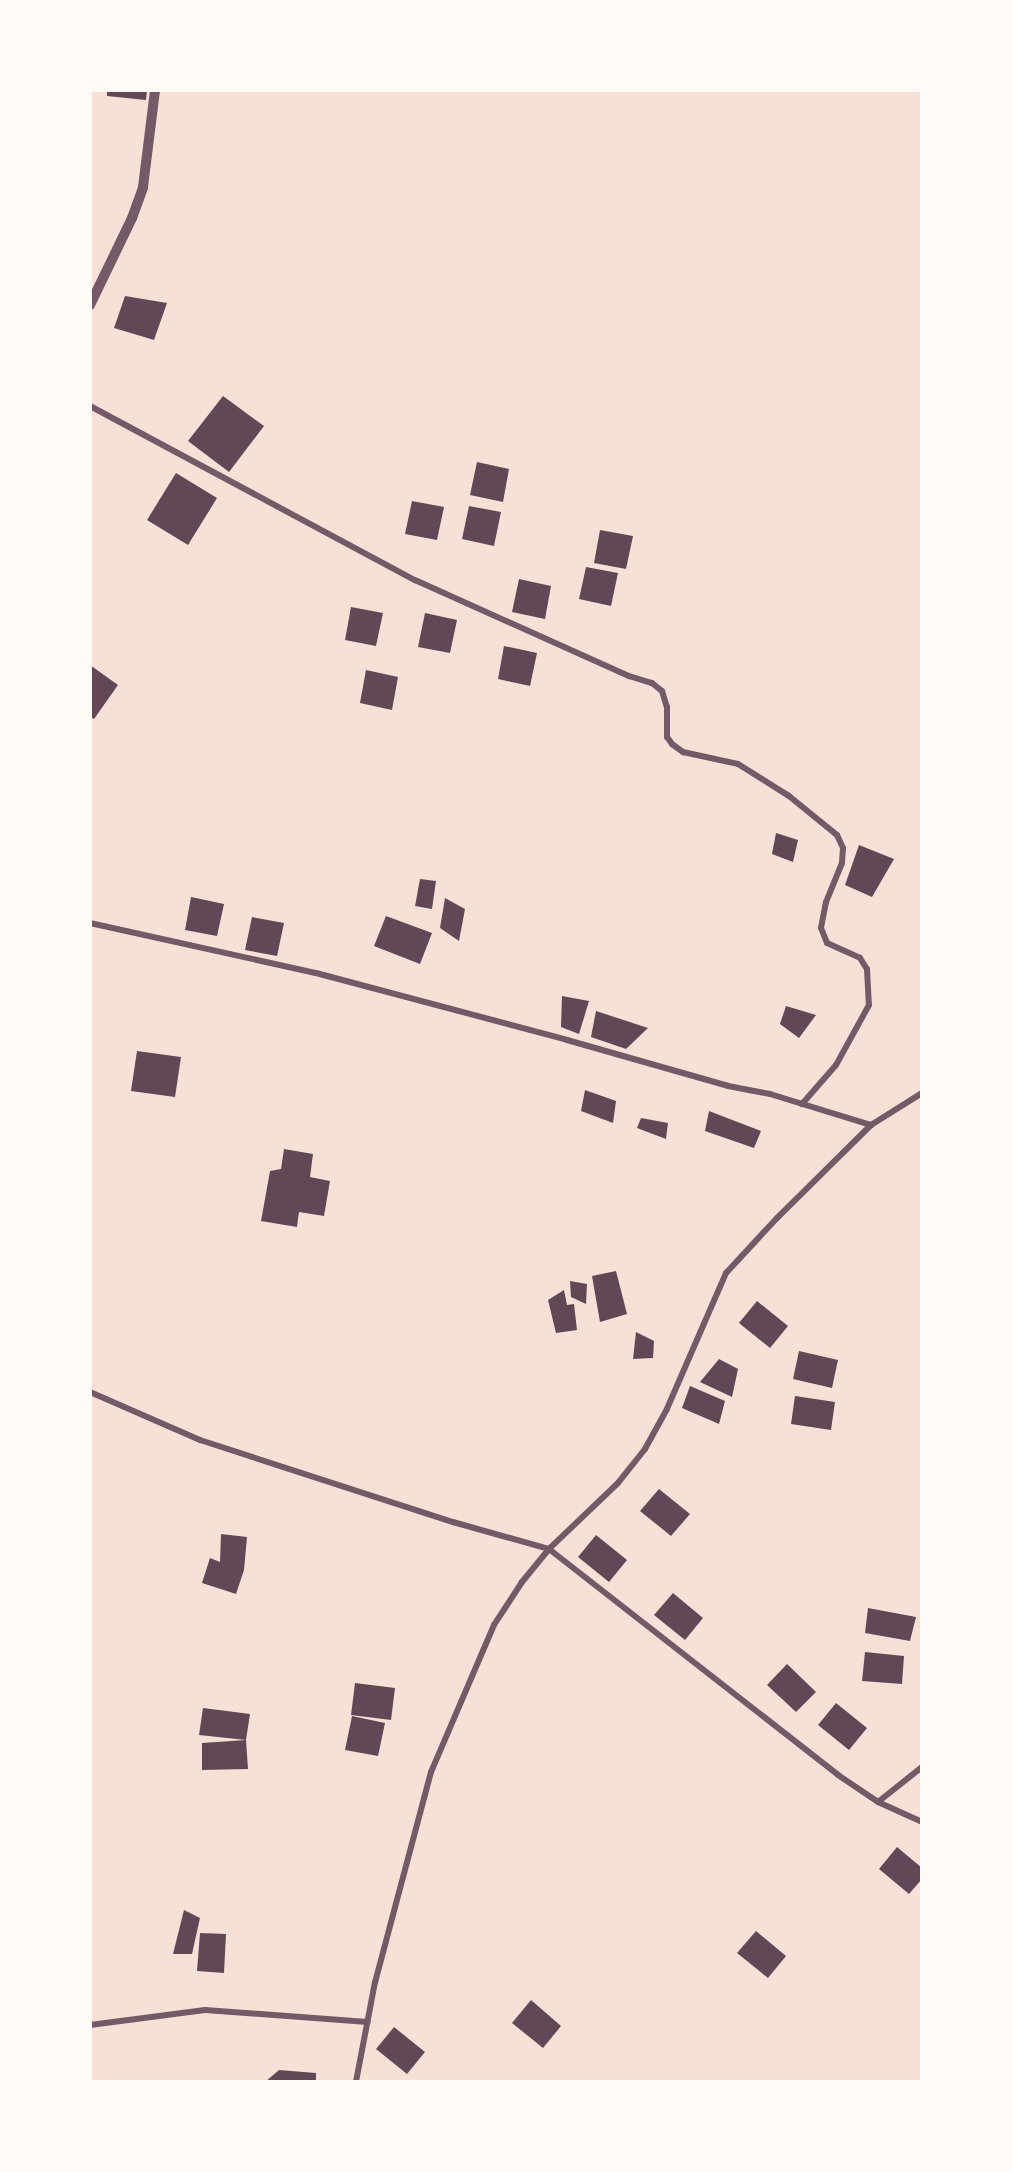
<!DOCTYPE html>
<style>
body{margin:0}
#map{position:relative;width:1012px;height:2172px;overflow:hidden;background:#f7e1d7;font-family:"Source Sans 3",sans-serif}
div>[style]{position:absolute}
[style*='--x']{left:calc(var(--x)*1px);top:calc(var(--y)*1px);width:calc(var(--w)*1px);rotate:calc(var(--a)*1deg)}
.building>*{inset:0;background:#644757}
.minor>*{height:6px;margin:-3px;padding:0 3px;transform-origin:3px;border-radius:3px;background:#755966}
.tertiary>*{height:10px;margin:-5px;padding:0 5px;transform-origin:5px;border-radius:5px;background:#755966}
span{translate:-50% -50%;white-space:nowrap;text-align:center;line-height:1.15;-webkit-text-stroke:4.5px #fffaf5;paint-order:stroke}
.frame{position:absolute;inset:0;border:92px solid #fffaf5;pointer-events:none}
</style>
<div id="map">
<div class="building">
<div style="clip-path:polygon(107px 90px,147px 90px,146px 100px,107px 96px)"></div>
<div style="clip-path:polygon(125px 296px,167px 303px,154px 340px,114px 328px)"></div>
<div style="clip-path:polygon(223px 396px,264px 426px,229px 472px,188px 441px)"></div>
<div style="clip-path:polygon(477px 462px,509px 469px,503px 502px,470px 495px)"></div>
<div style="clip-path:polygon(176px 473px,217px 498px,188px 545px,147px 520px)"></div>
<div style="clip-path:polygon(412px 501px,444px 507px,437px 540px,405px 534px)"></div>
<div style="clip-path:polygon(469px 506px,501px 512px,494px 546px,462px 539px)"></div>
<div style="clip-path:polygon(600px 530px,633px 536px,626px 569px,594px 563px)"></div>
<div style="clip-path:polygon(586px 567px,618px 573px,611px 606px,579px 599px)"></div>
<div style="clip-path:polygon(519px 579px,551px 586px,545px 619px,512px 612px)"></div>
<div style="clip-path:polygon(351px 607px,383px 613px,376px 646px,345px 640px)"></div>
<div style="clip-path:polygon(425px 613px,457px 620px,450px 653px,418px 647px)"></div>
<div style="clip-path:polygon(504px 646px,537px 653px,530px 686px,498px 679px)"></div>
<div style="clip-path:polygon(90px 665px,118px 685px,94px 719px,90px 717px)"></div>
<div style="clip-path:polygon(366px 670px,398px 677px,392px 710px,360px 703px)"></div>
<div style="clip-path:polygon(776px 833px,798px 840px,793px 862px,772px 854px)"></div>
<div style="clip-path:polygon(859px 845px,894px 859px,872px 897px,845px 885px)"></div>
<div style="clip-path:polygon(420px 879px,436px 881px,432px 909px,415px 906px)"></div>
<div style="clip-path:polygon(191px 897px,224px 904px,217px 936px,185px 930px)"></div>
<div style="clip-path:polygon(445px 898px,465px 909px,459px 941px,440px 928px)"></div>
<div style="clip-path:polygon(386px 916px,432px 933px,420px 964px,374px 946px)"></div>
<div style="clip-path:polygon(252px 917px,284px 923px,277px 956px,245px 950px)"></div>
<div style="clip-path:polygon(562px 996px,589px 1001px,579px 1034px,561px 1027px)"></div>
<div style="clip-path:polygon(786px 1006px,816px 1015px,799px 1038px,780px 1024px)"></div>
<div style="clip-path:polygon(596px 1011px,648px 1028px,626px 1049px,591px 1037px)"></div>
<div style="clip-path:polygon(137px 1051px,181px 1057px,175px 1097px,131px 1091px)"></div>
<div style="clip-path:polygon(585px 1090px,616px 1101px,613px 1123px,581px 1111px)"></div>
<div style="clip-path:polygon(709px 1111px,761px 1131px,754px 1148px,705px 1131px)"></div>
<div style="clip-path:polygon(641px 1118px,668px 1123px,666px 1139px,637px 1128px)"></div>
<div style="clip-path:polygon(284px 1149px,313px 1154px,310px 1177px,330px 1181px,324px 1216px,299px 1212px,297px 1227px,261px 1221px,270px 1171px,281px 1169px)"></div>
<div style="clip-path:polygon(616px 1271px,627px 1314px,600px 1322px,592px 1276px)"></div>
<div style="clip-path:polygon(570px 1281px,587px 1284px,586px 1304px,571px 1297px)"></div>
<div style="clip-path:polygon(564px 1290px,567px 1305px,574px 1304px,577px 1330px,556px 1333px,548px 1300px)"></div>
<div style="clip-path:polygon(757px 1301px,788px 1326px,770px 1348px,739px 1323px)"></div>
<div style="clip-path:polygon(636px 1332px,654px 1341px,653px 1358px,633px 1359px)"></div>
<div style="clip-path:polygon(799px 1351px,838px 1360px,832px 1388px,793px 1379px)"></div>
<div style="clip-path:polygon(719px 1359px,738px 1369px,732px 1397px,700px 1382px)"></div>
<div style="clip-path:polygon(690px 1386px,725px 1401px,719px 1424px,682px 1408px)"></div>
<div style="clip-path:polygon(795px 1396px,835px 1402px,831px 1430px,791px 1424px)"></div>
<div style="clip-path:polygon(659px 1489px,690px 1514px,671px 1536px,640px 1511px)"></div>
<div style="clip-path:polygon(221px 1534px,247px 1537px,244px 1570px,236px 1594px,202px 1583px,210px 1558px,220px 1562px)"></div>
<div style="clip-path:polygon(596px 1535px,627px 1560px,609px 1582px,578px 1557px)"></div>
<div style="clip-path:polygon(673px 1593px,703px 1618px,685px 1640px,654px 1615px)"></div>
<div style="clip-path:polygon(868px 1608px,916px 1617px,910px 1641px,865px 1633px)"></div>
<div style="clip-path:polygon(865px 1652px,904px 1656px,902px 1684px,862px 1681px)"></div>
<div style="clip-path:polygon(787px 1664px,816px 1692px,796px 1712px,767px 1685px)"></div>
<div style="clip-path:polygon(355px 1683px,395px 1688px,391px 1720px,351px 1715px)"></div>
<div style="clip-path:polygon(836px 1703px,867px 1728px,849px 1750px,818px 1725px)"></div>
<div style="clip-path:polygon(203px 1708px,250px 1714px,246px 1740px,199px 1735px)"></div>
<div style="clip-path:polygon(352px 1716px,385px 1723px,378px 1756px,345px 1750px)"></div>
<div style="clip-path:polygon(246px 1740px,248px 1769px,202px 1770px,202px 1743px)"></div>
<div style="clip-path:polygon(897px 1847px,922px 1868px,922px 1879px,909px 1894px,879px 1869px)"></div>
<div style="clip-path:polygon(184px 1910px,200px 1918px,192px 1954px,173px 1954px)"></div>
<div style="clip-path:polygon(756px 1931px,786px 1956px,768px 1978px,737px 1953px)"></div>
<div style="clip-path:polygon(200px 1933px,226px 1934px,224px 1973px,197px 1971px)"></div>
<div style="clip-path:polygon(531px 2000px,561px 2026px,543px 2048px,512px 2023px)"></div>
<div style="clip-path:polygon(394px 2027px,425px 2052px,407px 2074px,376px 2049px)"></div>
<div style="clip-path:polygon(279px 2070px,316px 2073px,316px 2082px,265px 2082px)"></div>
</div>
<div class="minor">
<div style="--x:90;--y:406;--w:369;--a:28.2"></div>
<div style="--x:415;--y:580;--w:235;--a:24.2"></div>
<div style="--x:629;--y:676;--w:24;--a:17"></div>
<div style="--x:652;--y:683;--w:13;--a:39"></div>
<div style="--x:662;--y:691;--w:17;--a:73"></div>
<div style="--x:667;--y:707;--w:30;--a:90"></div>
<div style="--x:667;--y:737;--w:9;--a:54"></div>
<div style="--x:672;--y:744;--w:14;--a:36"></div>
<div style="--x:683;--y:752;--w:56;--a:12.3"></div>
<div style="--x:738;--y:764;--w:60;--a:32.1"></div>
<div style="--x:789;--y:796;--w:62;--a:39.1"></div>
<div style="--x:837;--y:835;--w:14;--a:65"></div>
<div style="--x:843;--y:848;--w:15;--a:94"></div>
<div style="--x:842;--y:863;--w:42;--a:112.3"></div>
<div style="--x:826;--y:902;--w:26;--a:101"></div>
<div style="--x:821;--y:928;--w:16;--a:68"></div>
<div style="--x:827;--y:943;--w:36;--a:24"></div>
<div style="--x:860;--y:958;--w:13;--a:58"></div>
<div style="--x:867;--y:969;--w:36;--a:87"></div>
<div style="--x:869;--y:1005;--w:68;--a:118.8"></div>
<div style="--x:836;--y:1065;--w:52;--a:131.1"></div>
<div style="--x:90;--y:923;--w:231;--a:12.5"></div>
<div style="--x:316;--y:973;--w:260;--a:14.9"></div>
<div style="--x:567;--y:1040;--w:167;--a:15.9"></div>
<div style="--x:728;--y:1086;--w:43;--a:10.8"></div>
<div style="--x:770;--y:1094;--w:106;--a:17.1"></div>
<div style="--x:871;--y:1125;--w:132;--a:135.3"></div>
<div style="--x:777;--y:1218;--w:75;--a:132.8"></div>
<div style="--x:726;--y:1273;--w:148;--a:113.5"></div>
<div style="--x:667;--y:1409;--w:46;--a:118.8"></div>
<div style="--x:645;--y:1449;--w:43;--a:128.5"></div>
<div style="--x:618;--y:1483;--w:95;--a:136.3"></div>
<div style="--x:549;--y:1549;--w:43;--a:129.3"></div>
<div style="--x:522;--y:1582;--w:51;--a:123.1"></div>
<div style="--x:494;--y:1625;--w:160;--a:113.2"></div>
<div style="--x:431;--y:1772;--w:217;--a:104.9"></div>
<div style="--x:375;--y:1982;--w:102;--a:100.8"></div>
<div style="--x:871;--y:1125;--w:60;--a:-32.1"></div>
<div style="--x:90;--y:1392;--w:120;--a:23.6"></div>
<div style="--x:200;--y:1440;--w:266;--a:18"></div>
<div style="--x:453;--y:1522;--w:100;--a:15.7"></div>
<div style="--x:549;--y:1549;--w:367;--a:38"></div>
<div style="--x:838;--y:1775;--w:48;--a:34"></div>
<div style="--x:878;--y:1802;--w:48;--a:24.4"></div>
<div style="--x:878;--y:1802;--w:56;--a:-38.5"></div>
<div style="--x:90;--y:2025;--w:116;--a:-7.4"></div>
<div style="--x:205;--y:2010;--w:163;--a:4.2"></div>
</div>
<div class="tertiary">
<div style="--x:90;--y:305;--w:97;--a:-64.2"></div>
<div style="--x:132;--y:218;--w:33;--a:-70"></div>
<div style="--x:143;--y:187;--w:98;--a:-82.9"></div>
</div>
<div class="frame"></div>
</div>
